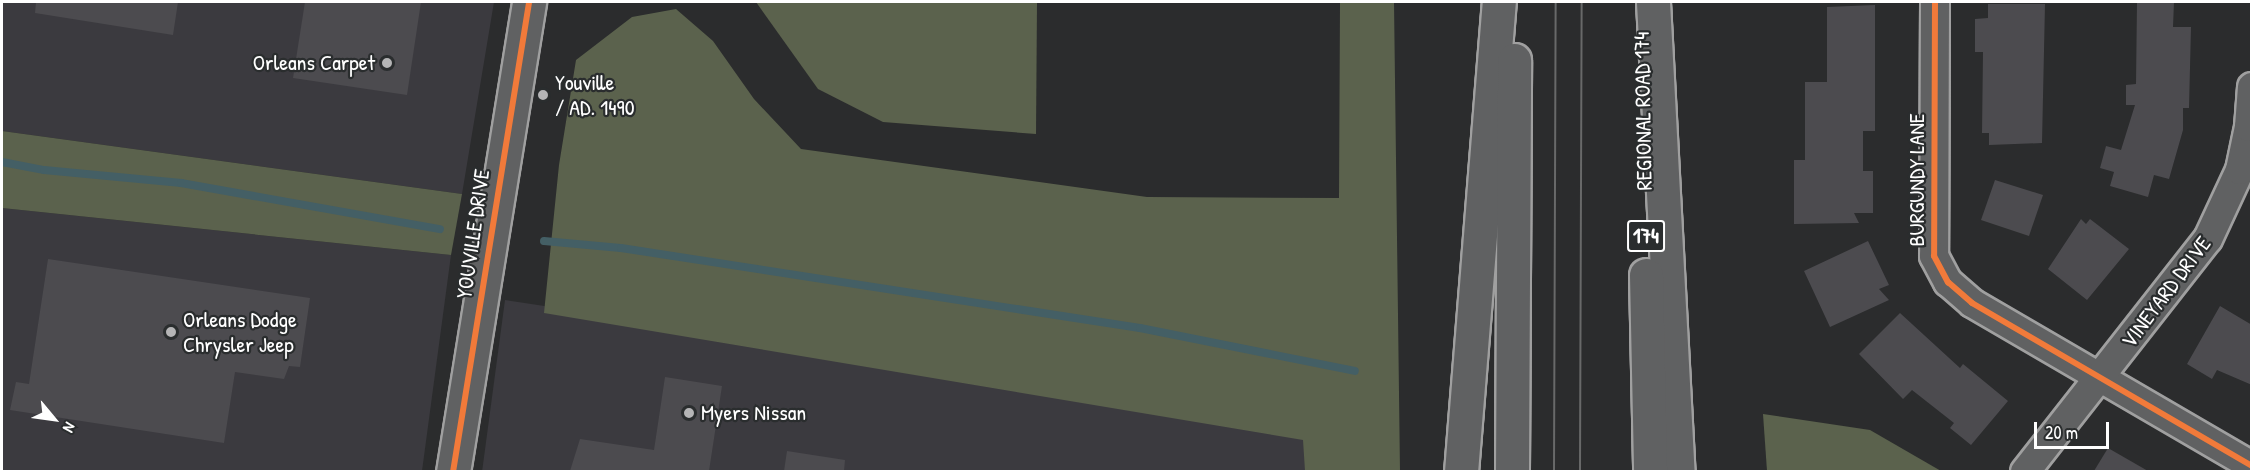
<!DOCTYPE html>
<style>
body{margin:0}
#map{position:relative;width:2253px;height:473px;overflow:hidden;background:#2b2c2d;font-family:"Patrick Hand",sans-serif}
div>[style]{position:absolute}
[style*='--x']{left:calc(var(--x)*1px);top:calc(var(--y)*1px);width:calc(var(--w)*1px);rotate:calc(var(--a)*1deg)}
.built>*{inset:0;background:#3b3a3f}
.green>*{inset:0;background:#5b624d}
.stream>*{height:8px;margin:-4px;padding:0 4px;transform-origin:4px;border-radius:4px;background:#445f65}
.building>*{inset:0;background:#4c4b4f}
.roads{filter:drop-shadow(2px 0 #a0a0a0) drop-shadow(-2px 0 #a0a0a0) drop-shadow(0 2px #a0a0a0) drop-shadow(0 -2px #a0a0a0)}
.street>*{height:28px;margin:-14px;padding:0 14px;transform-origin:14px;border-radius:14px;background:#606162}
.secondary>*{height:33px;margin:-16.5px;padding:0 16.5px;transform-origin:16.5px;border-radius:16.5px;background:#606162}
.highway>*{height:33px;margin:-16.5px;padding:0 16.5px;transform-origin:16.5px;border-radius:16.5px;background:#606162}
.tram>*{height:1.5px;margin:-0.75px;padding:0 0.75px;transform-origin:0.75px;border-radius:0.75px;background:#686969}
.cycleway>*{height:6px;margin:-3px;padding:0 3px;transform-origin:3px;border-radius:3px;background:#f17a3a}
.dots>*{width:16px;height:16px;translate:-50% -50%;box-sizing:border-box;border:3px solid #2a2d2e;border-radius:50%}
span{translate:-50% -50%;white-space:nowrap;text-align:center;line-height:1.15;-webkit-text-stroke:4.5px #2a2d2e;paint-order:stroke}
.shield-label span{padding:2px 4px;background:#2a2d2e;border:2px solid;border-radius:4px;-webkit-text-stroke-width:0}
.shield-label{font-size:21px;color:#fff;font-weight:700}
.poi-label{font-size:22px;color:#fff}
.right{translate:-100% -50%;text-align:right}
.left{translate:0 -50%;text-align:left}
.street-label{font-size:22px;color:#fff}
.frame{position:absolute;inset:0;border:3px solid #fff;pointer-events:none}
.north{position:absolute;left:24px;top:389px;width:60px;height:60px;-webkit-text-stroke:4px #2a2d2e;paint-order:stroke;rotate:119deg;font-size:16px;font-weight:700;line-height:24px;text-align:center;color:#fff}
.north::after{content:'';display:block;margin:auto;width:21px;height:27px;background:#fff;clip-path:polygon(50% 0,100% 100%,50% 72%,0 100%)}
.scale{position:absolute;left:2034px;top:422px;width:75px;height:27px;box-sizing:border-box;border:3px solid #fff;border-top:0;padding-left:8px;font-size:18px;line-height:21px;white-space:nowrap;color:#fff;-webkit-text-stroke:4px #2a2d2e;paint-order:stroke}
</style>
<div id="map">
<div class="built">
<div style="clip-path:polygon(2px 2px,494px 2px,462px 194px,2px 131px)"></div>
<div style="clip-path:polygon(2px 208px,451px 255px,422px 471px,2px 471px)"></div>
<div style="clip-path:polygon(505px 300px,1329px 425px,1328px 471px,482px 472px)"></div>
</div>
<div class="green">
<div style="clip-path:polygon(756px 2px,1037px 2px,1036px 134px,883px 122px,818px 89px)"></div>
<div style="clip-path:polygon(1340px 2px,1394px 2px,1400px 471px,1305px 471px,1303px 440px,544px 313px,559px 165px,576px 60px,632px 17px,676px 9px,713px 41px,754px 99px,801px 149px,1147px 197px,1339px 198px)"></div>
<div style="clip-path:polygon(2px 131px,462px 194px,451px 255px,2px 208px)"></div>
<div style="clip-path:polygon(1763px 414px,1870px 430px,1941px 471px,1767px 471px)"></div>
</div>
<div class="stream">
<div style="--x:2;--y:162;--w:43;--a:10.8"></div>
<div style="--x:44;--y:170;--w:138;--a:5.4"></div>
<div style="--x:181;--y:183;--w:263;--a:10.1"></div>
<div style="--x:544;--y:241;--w:77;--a:5.2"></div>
<div style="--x:621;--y:248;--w:525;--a:8.76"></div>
<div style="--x:1140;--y:328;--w:219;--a:11.3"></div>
</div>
<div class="building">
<div style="clip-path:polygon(36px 2px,178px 2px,173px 35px,35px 13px)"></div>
<div style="clip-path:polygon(305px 2px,421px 2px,407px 95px,293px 78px)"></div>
<div style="clip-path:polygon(2137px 2px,2174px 2px,2173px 27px,2191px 27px,2189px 108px,2183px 108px,2183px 130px,2169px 179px,2154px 175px,2148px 197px,2110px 186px,2114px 172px,2100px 168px,2106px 146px,2121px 150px,2135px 105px,2126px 105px,2126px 85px,2136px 84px)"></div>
<div style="clip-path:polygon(1988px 4px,2045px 4px,2042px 143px,1989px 145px,1989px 133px,1982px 133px,1983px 52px,1975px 52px,1975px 19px,1988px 18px)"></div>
<div style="clip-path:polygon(1875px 5px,1875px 131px,1863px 131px,1863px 171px,1873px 171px,1873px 213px,1854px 213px,1859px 223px,1794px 224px,1794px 160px,1805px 160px,1805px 82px,1827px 82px,1827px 7px)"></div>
<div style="clip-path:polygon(1995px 180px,2043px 195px,2029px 236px,1981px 220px)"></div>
<div style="clip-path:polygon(2081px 219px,2086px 224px,2090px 219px,2129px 249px,2087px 300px,2048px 269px)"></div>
<div style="clip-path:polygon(1868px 241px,1889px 285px,1879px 289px,1889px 300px,1830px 327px,1804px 271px)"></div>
<div style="clip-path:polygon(48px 259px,310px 298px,300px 367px,289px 366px,284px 379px,235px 372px,224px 443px,10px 410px,16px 382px,29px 384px)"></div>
<div style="clip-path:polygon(2220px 306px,2252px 325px,2252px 385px,2217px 370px,2212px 379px,2187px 364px)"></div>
<div style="clip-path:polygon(1900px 313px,1960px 368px,1963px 364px,2008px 401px,1971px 445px,1950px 428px,1954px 423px,1912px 390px,1903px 399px,1859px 354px)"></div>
<div style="clip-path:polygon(665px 377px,722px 386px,709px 471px,570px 471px,580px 439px,654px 450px)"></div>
<div style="clip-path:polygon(2108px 448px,2148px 471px,2094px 471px)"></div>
<div style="clip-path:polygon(787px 451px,845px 460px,844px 471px,784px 471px)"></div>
</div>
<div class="roads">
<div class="street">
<div style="--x:1935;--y:2;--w:254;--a:90.2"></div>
<div style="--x:1934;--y:256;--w:30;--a:62"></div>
<div style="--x:1948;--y:282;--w:32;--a:41"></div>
<div style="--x:1972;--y:303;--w:324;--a:30.2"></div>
<div style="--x:2025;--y:472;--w:296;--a:-51.9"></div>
<div style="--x:2208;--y:239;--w:76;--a:-65.1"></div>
<div style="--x:2240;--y:170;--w:44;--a:-78.2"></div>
<div style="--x:2249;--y:127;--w:40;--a:-85.7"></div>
</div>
<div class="secondary">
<div style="--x:453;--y:472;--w:476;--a:-80.8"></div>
</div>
<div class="highway">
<div style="--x:1653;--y:2;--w:471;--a:87"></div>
<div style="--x:1646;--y:275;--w:197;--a:88.8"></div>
<div style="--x:1461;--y:472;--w:472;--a:-85.4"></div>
<div style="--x:1512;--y:472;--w:412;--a:-89.7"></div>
</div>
</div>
<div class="tram">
<div style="--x:1554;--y:472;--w:470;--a:-89.8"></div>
<div style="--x:1580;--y:472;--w:470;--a:-89.8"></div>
</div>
<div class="cycleway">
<div style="--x:1935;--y:2;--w:254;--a:90.2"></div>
<div style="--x:1934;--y:256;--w:30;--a:62"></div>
<div style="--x:1948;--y:282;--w:32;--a:41"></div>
<div style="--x:1972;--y:303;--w:324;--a:30.2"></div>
<div style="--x:453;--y:472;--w:476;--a:-80.8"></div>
</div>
<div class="dots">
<div style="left:387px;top:63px;background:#b5b5b6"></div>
<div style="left:543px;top:95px;background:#b5b5b6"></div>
<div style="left:171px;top:332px;background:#b5b5b6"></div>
<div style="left:689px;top:413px;background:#b5b5b6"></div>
</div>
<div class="shield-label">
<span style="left:1646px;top:236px">174</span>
</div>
<div class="poi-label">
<span class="right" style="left:375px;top:63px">Orleans Carpet</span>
<span class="left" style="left:555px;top:95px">Youville<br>/ AD. 1490</span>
<span class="left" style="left:183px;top:332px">Orleans Dodge<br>Chrysler Jeep</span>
<span class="left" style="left:701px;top:413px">Myers Nissan</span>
</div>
<div class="street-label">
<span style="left:1643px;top:111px;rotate:-91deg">REGIONAL ROAD 174</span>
<span style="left:1917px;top:180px;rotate:-90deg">BURGUNDY LANE</span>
<span style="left:473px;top:234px;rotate:-82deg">YOUVILLE DRIVE</span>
<span style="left:2166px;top:292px;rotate:-53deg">VINEYARD DRIVE</span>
</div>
<div class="frame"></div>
<div class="north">N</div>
<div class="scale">20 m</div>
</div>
